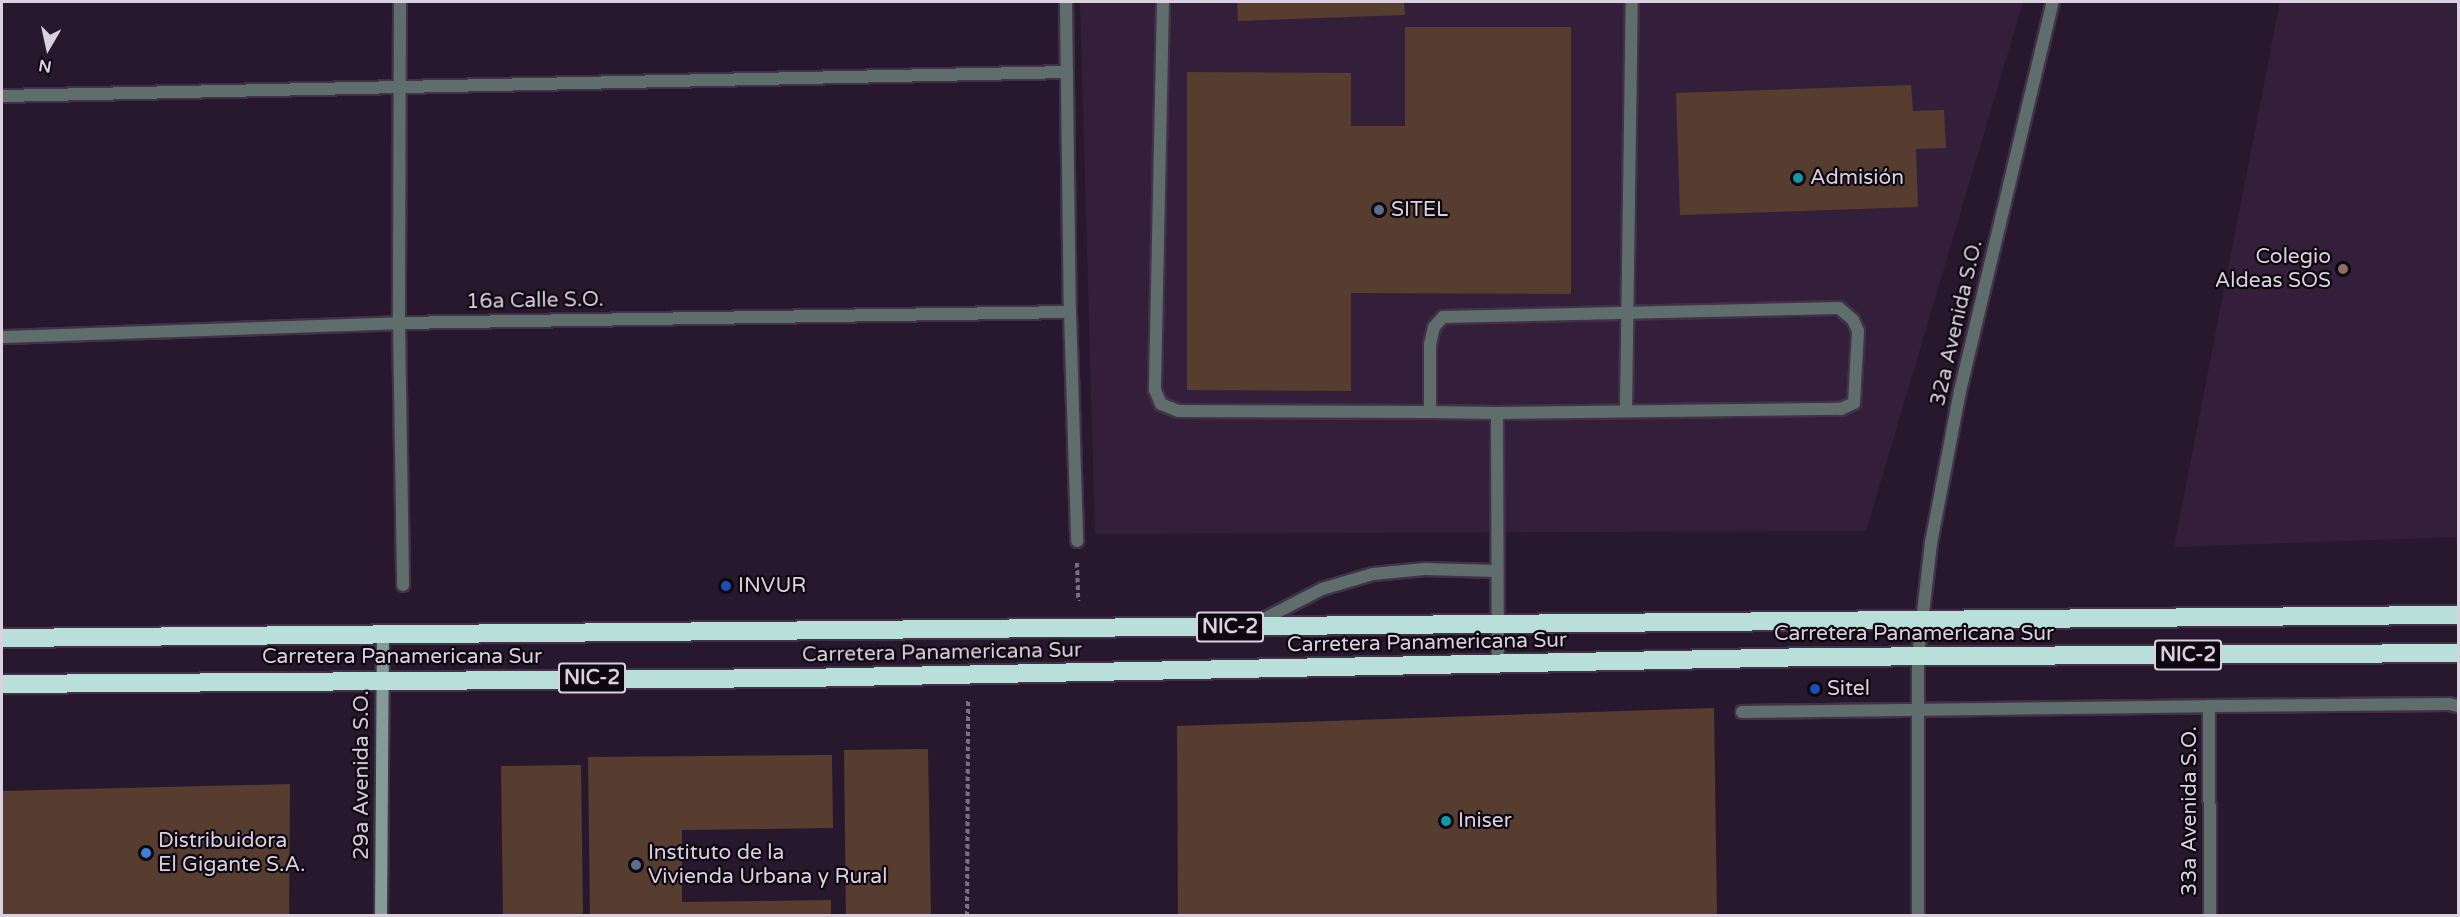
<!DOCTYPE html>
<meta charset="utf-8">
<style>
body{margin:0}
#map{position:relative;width:2460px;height:917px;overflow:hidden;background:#28182e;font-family:"Varela Round",sans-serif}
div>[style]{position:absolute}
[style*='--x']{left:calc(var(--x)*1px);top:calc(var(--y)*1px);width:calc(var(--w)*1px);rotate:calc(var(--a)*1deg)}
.built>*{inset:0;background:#341f3b}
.building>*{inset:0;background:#563d2f}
.path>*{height:4px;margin-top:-2px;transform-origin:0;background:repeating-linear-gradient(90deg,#7d6f82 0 4.5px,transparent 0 7.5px)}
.roads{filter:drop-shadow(2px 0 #413247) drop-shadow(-2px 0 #413247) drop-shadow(0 2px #413247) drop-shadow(0 -2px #413247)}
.lane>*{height:12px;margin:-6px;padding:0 6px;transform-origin:6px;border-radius:6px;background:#5f6e6c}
.street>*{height:12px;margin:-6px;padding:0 6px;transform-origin:6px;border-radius:6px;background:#5f6e6c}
.secondary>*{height:12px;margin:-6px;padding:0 6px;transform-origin:6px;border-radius:6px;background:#839c98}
.highway>*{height:18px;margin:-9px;padding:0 9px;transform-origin:9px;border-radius:9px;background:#b8dfd9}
.dots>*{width:16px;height:16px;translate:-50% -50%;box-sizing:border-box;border:3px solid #0d0710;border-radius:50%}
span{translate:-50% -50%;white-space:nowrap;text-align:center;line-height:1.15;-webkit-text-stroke:4.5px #0d0710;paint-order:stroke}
.shield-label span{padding:2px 4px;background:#0d0710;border:2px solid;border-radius:4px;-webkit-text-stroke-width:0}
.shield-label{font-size:20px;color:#dbd0df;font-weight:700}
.poi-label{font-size:21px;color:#dbd0df}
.left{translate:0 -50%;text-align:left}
.right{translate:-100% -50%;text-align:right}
.street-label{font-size:21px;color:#dbd0df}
.frame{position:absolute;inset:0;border:3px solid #dbd0df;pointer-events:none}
.north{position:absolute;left:18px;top:18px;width:60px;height:60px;-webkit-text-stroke:4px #0d0710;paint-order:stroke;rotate:189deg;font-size:16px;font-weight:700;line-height:24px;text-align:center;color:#dbd0df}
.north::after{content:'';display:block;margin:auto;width:21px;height:27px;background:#dbd0df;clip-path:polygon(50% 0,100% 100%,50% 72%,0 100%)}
</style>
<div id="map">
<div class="built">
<div style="clip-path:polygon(1080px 2px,2023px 2px,1866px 531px,1095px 534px)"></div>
<div style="clip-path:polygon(2280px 2px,2458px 2px,2458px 537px,2174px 547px)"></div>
</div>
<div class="building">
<div style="clip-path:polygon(1237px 2px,1404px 2px,1405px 15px,1238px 21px)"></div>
<div style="clip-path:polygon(1405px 27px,1571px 27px,1571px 294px,1351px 293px,1351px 391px,1187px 390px,1187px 72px,1351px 73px,1351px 126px,1405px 126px)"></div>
<div style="clip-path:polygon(1911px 85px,1913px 111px,1944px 110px,1946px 148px,1916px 149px,1918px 207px,1680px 215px,1676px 93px)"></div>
<div style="clip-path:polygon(1714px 708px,1717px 916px,1178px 916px,1177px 726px)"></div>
<div style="clip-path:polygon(928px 749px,931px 916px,846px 916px,844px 750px)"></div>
<div style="clip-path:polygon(832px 755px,833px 828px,682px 830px,682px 902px,831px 900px,831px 916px,590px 916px,588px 757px)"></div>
<div style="clip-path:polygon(581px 765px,583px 916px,503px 916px,501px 766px)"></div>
<div style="clip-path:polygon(290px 784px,289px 916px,2px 916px,2px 791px)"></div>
</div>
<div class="path">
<div style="--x:1077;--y:563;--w:38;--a:88"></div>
<div style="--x:967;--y:916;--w:216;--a:-89.7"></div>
</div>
<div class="roads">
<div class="lane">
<div style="--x:1163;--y:2;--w:388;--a:91.2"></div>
<div style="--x:1155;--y:390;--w:15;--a:67"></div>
<div style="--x:1161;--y:404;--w:18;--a:22"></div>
<div style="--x:1178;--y:411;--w:252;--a:0.2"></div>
<div style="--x:1430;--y:412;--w:67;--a:0.9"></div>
<div style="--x:1497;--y:413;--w:344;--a:-0.7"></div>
<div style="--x:1841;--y:409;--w:14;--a:-25"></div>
<div style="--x:1854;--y:403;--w:72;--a:-86.8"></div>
<div style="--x:1858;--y:331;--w:12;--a:-114"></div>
<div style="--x:1853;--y:320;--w:18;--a:-139"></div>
<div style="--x:1839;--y:308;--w:396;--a:178.7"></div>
<div style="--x:1443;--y:317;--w:13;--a:132"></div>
<div style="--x:1434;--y:327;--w:18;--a:103"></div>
<div style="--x:1430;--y:345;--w:67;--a:90"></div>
<div style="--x:1626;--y:411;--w:409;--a:-89.2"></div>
<div style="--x:1497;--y:413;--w:251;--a:89.8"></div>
<div style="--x:1254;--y:624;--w:76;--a:-27.2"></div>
<div style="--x:1322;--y:589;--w:53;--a:-16.4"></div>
<div style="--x:1373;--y:574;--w:52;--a:-5.5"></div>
<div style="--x:1425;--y:569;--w:72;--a:1.6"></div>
</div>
<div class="street">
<div style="--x:400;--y:2;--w:321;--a:90.2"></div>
<div style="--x:399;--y:323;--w:262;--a:89.1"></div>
<div style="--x:1066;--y:2;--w:310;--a:89.3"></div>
<div style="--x:1070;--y:312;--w:229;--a:88.2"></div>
<div style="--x:2;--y:96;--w:1065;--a:-1.29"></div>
<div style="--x:2;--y:337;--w:397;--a:-2"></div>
<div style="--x:399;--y:323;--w:671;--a:-0.94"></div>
<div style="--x:2209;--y:706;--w:210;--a:89.7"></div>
<div style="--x:1742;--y:712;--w:467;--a:-0.7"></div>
<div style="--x:2209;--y:706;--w:240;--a:-0.5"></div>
<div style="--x:2449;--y:704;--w:9;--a:13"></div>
<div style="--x:1918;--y:916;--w:259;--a:-90"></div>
<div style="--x:1918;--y:657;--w:115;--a:-83.5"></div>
<div style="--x:1931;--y:543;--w:155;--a:-79.2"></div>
<div style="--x:1960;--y:391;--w:400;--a:-76.6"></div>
</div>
<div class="secondary">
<div style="--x:381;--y:916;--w:281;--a:-89.6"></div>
</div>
<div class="highway">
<div style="--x:2;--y:638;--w:2456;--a:-0.54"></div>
<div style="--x:2;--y:684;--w:800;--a:-0.43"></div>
<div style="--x:802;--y:678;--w:1009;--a:-1.19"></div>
<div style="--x:1811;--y:657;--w:647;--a:-0.35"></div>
</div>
</div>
<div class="dots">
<div style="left:1798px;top:178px;background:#0f9aa8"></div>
<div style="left:1379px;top:210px;background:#5c6f8a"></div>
<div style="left:2343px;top:269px;background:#8d6e63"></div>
<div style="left:726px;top:586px;background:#1a4fb4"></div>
<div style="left:1815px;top:689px;background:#1a4fb4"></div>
<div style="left:1446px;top:821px;background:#0f9aa8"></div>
<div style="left:146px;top:853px;background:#3f7fe0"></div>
<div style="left:636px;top:865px;background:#5c6f8a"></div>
</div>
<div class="shield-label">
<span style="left:1230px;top:627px">NIC-2</span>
<span style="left:2188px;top:655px">NIC-2</span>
<span style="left:592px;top:678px">NIC-2</span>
</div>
<div class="poi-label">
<span class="left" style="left:1810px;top:178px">Admisión</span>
<span class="left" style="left:1391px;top:210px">SITEL</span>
<span class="right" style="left:2331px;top:269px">Colegio<br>Aldeas SOS</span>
<span class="left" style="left:738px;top:586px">INVUR</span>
<span class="left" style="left:1827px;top:689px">Sitel</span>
<span class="left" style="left:1458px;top:821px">Iniser</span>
<span class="left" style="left:158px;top:853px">Distribuidora<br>El Gigante S.A.</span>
<span class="left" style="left:648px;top:865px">Instituto de la<br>Vivienda Urbana y Rural</span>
</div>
<div class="street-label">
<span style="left:535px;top:301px;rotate:-1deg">16a Calle S.O.</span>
<span style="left:1957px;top:323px;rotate:-77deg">32a Avenida S.O.</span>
<span style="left:1914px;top:634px">Carretera Panamericana Sur</span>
<span style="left:1427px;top:643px;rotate:-1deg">Carretera Panamericana Sur</span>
<span style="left:942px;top:653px;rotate:-1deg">Carretera Panamericana Sur</span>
<span style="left:402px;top:657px">Carretera Panamericana Sur</span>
<span style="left:362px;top:775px;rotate:-90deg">29a Avenida S.O.</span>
<span style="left:2190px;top:811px;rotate:-90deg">33a Avenida S.O.</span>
</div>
<div class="frame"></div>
<div class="north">N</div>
</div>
